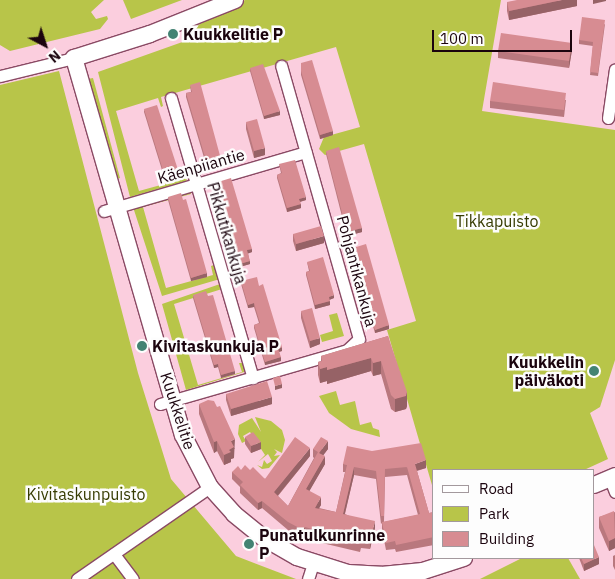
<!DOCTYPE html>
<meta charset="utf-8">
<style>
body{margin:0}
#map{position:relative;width:615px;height:579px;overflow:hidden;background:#fbcede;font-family:"IBM Plex Sans",sans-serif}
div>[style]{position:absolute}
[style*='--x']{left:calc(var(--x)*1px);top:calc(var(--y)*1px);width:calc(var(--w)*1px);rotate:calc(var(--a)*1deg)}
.green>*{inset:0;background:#b8c549}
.roads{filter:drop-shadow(1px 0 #8a4a64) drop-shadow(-1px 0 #8a4a64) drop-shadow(0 1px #8a4a64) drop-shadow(0 -1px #8a4a64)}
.street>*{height:11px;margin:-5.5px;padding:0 5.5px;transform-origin:5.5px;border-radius:5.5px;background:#fff}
.secondary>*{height:16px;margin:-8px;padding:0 8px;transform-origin:8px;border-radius:8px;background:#fff}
.wall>*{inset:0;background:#b9787e}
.shaded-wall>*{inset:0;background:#966266}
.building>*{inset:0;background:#d78c92}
.dots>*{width:14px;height:14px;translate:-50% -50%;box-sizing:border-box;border:2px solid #fdfdfd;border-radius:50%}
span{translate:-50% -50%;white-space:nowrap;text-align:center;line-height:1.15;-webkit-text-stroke:5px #fdfdfd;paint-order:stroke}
.poi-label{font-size:16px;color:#1b040e;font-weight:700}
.left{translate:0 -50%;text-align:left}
.right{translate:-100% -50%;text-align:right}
.street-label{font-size:16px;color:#1b040e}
.park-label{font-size:16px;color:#373c03}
.legend{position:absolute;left:432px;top:469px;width:162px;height:90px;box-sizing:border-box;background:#fdfdfd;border:1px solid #a3999d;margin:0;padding:6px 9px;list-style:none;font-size:15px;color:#1b040e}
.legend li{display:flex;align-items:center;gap:10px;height:25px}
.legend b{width:25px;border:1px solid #a3999d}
.north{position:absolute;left:20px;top:20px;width:50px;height:50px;-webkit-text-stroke:4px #fdfdfd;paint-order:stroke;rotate:140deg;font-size:14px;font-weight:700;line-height:20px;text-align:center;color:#1b040e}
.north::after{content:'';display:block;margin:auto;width:18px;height:22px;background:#1b040e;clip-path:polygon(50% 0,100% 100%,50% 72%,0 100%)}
.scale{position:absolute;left:432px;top:30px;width:140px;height:22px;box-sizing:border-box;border:2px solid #1b040e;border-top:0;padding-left:6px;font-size:15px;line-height:18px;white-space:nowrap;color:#1b040e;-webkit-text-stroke:4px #fdfdfd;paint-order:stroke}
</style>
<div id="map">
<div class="green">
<div style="clip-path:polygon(0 0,104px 0,91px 12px,96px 19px,107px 16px,108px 19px,100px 29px,10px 51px,0 45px)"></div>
<div style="clip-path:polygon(123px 0,182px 0,131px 19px)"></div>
<div style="clip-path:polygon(245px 0,501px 0,482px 111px,615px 130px,615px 360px,600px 407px,590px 413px,608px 459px,584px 470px,434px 470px,434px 492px,387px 330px,416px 321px,364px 144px,325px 155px,319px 149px,324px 137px,360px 127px,336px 47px,161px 97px,163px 106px,161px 107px,158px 98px,116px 111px,139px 191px,186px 178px,183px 167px,187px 167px,188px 175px,186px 181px,130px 197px,98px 72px,188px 40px,185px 32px)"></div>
<div style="clip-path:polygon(59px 71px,138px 373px,171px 479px,236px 556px,296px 579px,0 579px,0 85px)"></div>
<div style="clip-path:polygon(93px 78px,120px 178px,114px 180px,88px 79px)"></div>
<div style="clip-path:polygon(190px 190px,191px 194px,143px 207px,166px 288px,213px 275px,211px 266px,214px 265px,220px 279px,162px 296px,133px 207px)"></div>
<div style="clip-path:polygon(220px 284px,222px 289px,174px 304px,198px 385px,242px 372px,239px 363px,244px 363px,244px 372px,186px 390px,162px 304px)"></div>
<div style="clip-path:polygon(337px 313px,344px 336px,322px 342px,320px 335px,333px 331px,329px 315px)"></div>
<div style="clip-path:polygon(336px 391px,340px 405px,355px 401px,360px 425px,371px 422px,373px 428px,379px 430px,380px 437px,351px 429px,329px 413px,319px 396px)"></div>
<div style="clip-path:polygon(255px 417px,271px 421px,282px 430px,285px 440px,282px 453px,274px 449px,277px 452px,274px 456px,280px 455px,269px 468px,262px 469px,257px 465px,262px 467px,264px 460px,267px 464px,272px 461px,268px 454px,258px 462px,265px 455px,250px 432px,243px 436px,246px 441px,242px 443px,238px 434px,239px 425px,252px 418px,261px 432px)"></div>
<div style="clip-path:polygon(522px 558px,568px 558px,580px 579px,480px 579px)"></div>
</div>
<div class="roads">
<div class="street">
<div style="--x:0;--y:76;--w:76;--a:-13.7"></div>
<div style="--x:171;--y:98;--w:292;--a:73.7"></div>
<div style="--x:608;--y:118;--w:49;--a:-81.9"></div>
<div style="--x:104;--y:211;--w:210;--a:-16.3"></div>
<div style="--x:160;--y:404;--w:195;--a:-16.1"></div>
<div style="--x:347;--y:350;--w:16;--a:-43"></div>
<div style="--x:359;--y:339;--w:284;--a:-105.9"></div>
<div style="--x:610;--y:479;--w:14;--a:69"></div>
<div style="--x:114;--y:554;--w:31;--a:53"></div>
<div style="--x:77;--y:579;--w:162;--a:-34.7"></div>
<div style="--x:308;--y:579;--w:16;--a:-72"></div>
</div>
<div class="secondary">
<div style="--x:235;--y:0;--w:92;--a:158.2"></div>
<div style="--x:150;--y:34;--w:80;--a:162.5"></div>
<div style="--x:74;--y:58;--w:392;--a:73.9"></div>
<div style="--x:183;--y:435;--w:59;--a:62.6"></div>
<div style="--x:210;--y:487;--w:36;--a:48"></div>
<div style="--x:234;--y:514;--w:38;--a:39"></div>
<div style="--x:264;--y:538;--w:38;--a:30"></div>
<div style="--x:297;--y:557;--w:53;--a:17.4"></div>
<div style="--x:348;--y:573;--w:33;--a:3"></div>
<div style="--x:381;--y:575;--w:42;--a:-5.4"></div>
<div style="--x:423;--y:571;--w:43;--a:-17.6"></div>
<div style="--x:594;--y:485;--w:23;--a:-23"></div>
</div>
</div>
<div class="wall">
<div style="clip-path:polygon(577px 0,577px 6px,509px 20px,507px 11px,507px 2px)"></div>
<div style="clip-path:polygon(605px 24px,598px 76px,590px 75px,593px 46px,579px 44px,579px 40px)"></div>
<div style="clip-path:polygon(572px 50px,569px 68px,498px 58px,498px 51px)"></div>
<div style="clip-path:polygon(301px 63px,333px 135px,320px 139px,301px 75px)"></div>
<div style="clip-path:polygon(250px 68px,280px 115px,264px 119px,250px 71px)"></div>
<div style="clip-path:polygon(190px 85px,222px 167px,208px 171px,186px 97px,186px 93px,191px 92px)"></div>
<div style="clip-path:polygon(566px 100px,564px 117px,490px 108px,490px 101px)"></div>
<div style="clip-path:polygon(144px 109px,180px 179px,166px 183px,144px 112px)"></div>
<div style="clip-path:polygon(246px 122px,265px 155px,254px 158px,246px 129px)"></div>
<div style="clip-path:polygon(326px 151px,362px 232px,347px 236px,326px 154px)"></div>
<div style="clip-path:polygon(279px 164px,306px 200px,300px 202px,301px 208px,287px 212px,277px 178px,277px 175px,281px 173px)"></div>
<div style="clip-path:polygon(218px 182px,252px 252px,248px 253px,250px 264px,236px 268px,214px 192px,214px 188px,219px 187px)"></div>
<div style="clip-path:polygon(168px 197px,207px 277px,191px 281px,168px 200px)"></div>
<div style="clip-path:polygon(293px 234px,324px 243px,296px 251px,293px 241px)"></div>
<div style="clip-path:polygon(353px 248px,389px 329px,375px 333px,353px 259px)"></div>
<div style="clip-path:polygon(307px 262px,334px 298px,329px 300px,330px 305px,315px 309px,306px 275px,306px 272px,309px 271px)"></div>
<div style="clip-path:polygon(241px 281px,259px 286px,282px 351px,279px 352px,281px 361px,265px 365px,254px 328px,254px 325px,259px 323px,254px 307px,248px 308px,241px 284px)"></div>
<div style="clip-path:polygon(193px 295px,235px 374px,221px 378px,218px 367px,214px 368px,193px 298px)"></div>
<div style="clip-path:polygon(301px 311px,320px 344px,310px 348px,301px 318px)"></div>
<div style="clip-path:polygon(388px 336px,407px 406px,406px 409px,395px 412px,391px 409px,381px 374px,373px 376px,371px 371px,327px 384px,327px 381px,320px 383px,318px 375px,318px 362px,321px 361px,321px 356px)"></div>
<div style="clip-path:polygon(226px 394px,272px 404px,231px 416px,226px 400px)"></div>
<div style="clip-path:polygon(199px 404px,235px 449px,234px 449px,234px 458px,231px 459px,231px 462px,224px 465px,217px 451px,214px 453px,199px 414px)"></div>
<div style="clip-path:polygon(245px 437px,261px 449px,251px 453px,245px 444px)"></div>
<div style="clip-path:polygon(evenodd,313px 449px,328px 449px,323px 455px,325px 464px,309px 491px,321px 505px,319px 508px,336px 512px,345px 472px,343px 472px,343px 464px,426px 468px,417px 471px,429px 513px,434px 512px,434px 545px,396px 552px,395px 549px,386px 550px,382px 530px,382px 523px,381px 524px,376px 479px,354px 475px,345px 514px,375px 528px,370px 549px,361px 548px,360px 552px,322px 543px,322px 539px,305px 535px,303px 538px,288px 530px,262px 508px,258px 510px,240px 493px,240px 487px,232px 479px,232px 472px,241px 470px,250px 470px,265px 479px,310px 456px,278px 496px,288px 506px,314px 458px,313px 457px,313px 449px,407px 475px,418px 515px,384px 522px,385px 477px,407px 475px)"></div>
<div style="clip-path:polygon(615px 512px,615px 548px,609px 551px,599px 528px,599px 517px)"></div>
<div style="clip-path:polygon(615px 555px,615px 570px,613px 566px,613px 556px)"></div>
<div style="clip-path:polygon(579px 558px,594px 558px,599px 564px,584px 571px)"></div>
</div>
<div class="shaded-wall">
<div style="clip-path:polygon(562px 0,577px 0,577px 6px,509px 20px,509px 11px)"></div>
<div style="clip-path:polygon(593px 0,606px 0,606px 1px,593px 4px)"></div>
<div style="clip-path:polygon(572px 43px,572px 50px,569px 68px,569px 61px)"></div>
<div style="clip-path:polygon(280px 111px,280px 115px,264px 119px,264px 116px)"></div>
<div style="clip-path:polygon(333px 131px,333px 135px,320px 139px,320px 135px)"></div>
<div style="clip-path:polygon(265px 148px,265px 155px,254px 158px,254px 151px)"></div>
<div style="clip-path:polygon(222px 163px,222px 167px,208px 171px,208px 167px)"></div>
<div style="clip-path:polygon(180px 176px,180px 179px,166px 183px,166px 180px)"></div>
<div style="clip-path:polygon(306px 197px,306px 200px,299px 202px,299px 199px)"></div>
<div style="clip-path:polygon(301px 204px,301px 208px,287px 212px,287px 208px)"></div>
<div style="clip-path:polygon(362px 228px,362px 232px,347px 236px,347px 232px)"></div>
<div style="clip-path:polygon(324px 236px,324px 243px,296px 251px,296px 244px)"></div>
<div style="clip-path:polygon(252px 249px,252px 252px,247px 254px,247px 250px)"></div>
<div style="clip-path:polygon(250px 261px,250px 264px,236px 268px,236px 265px)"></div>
<div style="clip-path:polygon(207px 273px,207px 277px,191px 281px,191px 278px)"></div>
<div style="clip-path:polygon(334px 295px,334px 298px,329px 300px,329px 297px)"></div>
<div style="clip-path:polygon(330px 301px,330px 305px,315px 309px,315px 305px)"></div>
<div style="clip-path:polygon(254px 303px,254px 307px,248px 308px,248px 305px)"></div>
<div style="clip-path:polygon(389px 325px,389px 329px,375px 333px,375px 330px)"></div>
<div style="clip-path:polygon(320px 338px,320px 344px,310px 348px,310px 341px)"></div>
<div style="clip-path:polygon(282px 347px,282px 351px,278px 352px,278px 349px)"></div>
<div style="clip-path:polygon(281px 357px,281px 361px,265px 365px,265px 362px)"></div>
<div style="clip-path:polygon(371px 358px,371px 371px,327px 384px,327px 370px)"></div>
<div style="clip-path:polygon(381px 361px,381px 374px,373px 376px,373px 363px)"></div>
<div style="clip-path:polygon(218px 364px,218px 367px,214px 368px,214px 365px)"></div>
<div style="clip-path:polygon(327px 367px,327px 381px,320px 383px,320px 369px)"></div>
<div style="clip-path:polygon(235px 371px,235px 374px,221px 378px,221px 375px)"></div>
<div style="clip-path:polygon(282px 384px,282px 388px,275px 390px,275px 386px)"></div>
<div style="clip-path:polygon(407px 392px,407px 406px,406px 409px,395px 412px,395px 399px)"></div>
<div style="clip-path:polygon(272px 397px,272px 404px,231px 416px,231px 409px)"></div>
<div style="clip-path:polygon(235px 439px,234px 458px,231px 459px,231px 462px,224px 465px,224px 455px,231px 441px)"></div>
<div style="clip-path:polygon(217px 441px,217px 451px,214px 453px,214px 442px)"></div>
<div style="clip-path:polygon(328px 441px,328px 449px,319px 461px,319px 453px)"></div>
<div style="clip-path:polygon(261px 442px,261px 449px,251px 453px,251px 446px)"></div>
<div style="clip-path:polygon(310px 448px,310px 456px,274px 500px,274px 492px)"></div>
<div style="clip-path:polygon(325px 456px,325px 464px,306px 497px,306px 489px)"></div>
<div style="clip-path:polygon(426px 460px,426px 468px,415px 471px,415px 464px)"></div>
<div style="clip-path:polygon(354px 467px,354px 475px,343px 521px,343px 514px)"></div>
<div style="clip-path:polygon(321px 497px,321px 505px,315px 515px,315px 508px)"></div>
<div style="clip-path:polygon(262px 501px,262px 508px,258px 510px,258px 503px)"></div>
<div style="clip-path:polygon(375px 521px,375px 528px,370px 549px,370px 542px)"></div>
<div style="clip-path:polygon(305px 527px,305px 535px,303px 538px,303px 530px)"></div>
<div style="clip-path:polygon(615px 538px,615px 548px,609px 551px,609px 541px)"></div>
<div style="clip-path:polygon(599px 557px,599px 564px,584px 571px,584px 564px)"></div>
</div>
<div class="building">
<div style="clip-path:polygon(517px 0,562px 0,509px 11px,507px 2px)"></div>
<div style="clip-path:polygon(582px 17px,605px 20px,598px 73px,590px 72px,593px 42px,579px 40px)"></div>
<div style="clip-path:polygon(501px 33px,572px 43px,569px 61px,498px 51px)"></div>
<div style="clip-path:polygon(312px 60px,333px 131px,320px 135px,301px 71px,301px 63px)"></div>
<div style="clip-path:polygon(263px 64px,280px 111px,264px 116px,250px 68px)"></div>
<div style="clip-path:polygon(200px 82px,222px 163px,208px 167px,186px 93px,192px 92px,190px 85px)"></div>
<div style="clip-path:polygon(493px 82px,566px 93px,564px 110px,490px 101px)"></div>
<div style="clip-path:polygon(157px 105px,180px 176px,166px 180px,144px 109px)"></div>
<div style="clip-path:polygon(257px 119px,265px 148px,254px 151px,246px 122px)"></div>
<div style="clip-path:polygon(339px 147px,362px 228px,347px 232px,326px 151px)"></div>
<div style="clip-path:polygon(295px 160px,306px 197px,299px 199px,301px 204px,287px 208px,277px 175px,282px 173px,279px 164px)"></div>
<div style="clip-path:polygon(231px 178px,252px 249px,247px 250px,250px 261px,236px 265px,214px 188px,220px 187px,218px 182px)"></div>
<div style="clip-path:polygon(181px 193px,183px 200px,186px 199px,207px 273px,191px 278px,168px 197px)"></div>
<div style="clip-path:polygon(321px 226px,324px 236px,296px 244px,293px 234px)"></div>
<div style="clip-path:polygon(366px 244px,389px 325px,375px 330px,353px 256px,353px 248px)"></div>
<div style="clip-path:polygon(323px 257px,334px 295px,329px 297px,330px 301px,315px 305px,306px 272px,310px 271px,307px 262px)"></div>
<div style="clip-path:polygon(257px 277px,259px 286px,263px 284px,282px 347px,278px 349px,281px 357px,265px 362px,254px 325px,260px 323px,254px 303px,248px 305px,241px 281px)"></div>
<div style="clip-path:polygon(206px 291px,208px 296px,213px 295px,235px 371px,221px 375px,218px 364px,214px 365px,193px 295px)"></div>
<div style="clip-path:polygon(312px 308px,320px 338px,310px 341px,301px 311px)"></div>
<div style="clip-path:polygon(388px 336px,407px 392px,406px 396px,395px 399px,391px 395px,381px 361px,373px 363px,371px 358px,327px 370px,327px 367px,320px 369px,318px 362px,322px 361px,321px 356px)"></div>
<div style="clip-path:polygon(280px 376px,282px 384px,275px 386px,273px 378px)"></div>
<div style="clip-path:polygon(267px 381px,272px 397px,231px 409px,226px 394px)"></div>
<div style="clip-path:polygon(208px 400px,214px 401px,217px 407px,220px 406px,235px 439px,231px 441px,234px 447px,229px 450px,231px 452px,224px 455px,217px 441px,214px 442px,199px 404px)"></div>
<div style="clip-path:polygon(253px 432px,261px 442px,251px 446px,245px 437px)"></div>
<div style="clip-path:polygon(295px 437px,310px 448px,274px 492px,288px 506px,318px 452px,313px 449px,321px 437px,328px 441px,319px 453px,325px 456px,306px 489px,321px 497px,315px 508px,336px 512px,347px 465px,343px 464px,347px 446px,372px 451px,421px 443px,426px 460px,415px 464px,429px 513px,434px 512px,434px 537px,396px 545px,395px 541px,386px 543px,382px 522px,420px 514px,407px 467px,385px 469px,384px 516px,381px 516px,376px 471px,354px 467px,343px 514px,375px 521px,370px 542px,361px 540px,360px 544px,322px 536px,323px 532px,305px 527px,303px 530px,288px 522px,262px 501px,258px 503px,240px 485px,243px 482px,232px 472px,238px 466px,241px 470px,245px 465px,250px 470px,253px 467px,265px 479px)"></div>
<div style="clip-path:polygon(614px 511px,615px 538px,609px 541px,599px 517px)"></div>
<div style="clip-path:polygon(594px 545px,599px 557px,584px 564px,581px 558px,594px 558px)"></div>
</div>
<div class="dots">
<div style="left:173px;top:34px;background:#438373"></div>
<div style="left:142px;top:346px;background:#438373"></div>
<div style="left:594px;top:371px;background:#438373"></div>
<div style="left:249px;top:544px;background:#438373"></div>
</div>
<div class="poi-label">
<span class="left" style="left:183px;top:34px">Kuukkelitie P</span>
<span class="left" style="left:152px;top:346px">Kivitaskunkuja P</span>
<span class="right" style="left:584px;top:371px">Kuukkelin<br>päiväkoti</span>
<span class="left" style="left:259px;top:544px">Punatulkunrinne<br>P</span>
</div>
<div class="street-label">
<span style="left:201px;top:166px;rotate:-16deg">Käenpiiantie</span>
<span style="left:227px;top:233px;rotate:74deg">Pikkutikankuja</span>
<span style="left:357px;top:271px;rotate:75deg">Pohjantikankuja</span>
<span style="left:178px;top:411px;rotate:72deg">Kuukkelitie</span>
</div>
<div class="park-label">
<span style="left:497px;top:221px">Tikkapuisto</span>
<span style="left:86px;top:494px">Kivitaskunpuisto</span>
</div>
<ul class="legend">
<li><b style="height:6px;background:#fff"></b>Road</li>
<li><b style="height:14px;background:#b8c549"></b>Park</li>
<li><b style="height:14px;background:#d78c92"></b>Building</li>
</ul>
<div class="north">N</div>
<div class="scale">100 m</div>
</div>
